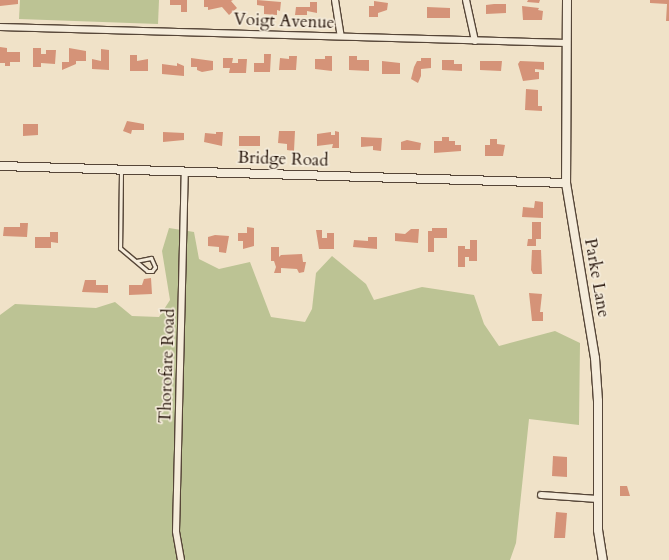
<!DOCTYPE html>
<style>
body{margin:0}
#map{position:relative;width:669px;height:560px;overflow:hidden;background:#f0e2c8;font-family:Cardo,serif}
div>[style]{position:absolute}
[style*='--x']{left:calc(var(--x)*1px);top:calc(var(--y)*1px);width:calc(var(--w)*1px);rotate:calc(var(--a)*1deg)}
.green>*{inset:0;background:#bcc394}
.building>*{inset:0;background:#d59378}
.roads{filter:drop-shadow(1px 0 #564638) drop-shadow(-1px 0 #564638) drop-shadow(0 1px #564638) drop-shadow(0 -1px #564638)}
.lane>*{height:3px;margin:-1.5px;padding:0 1.5px;transform-origin:1.5px;border-radius:1.5px;background:#f5ecdb}
.street>*{height:6px;margin:-3px;padding:0 3px;transform-origin:3px;border-radius:3px;background:#f5ecdb}
.secondary>*{height:8px;margin:-4px;padding:0 4px;transform-origin:4px;border-radius:4px;background:#f5ecdb}
span{translate:-50% -50%;white-space:nowrap;text-align:center;line-height:1.15;-webkit-text-stroke:3.5px #f5ecdb;paint-order:stroke}
.street-label{font-size:17px;color:#231208}
</style>
<div id="map">
<div class="green">
<div style="clip-path:polygon(20px 0,159px 0,158px 24px,19px 19px)"></div>
<div style="clip-path:polygon(169px 228px,194px 232px,199px 259px,219px 269px,250px 262px,271px 317px,305px 322px,312px 309px,316px 273px,332px 256px,366px 284px,374px 300px,422px 287px,474px 295px,484px 324px,499px 346px,555px 331px,580px 343px,579px 425px,529px 419px,516px 543px,510px 560px,0 560px,0 315px,15px 304px,96px 308px,115px 302px,132px 316px,159px 317px,170px 300px,162px 251px)"></div>
</div>
<div class="building">
<div style="clip-path:polygon(0 0,18px 0,18px 4px,0 6px)"></div>
<div style="clip-path:polygon(170px 0,187px 0,187px 12px,181px 12px,181px 5px,170px 5px)"></div>
<div style="clip-path:polygon(204px 0,233px 0,231px 1px,237px 8px,229px 15px,222px 7px,208px 10px,208px 7px,204px 7px)"></div>
<div style="clip-path:polygon(257px 0,281px 2px,280px 11px,277px 10px,277px 15px,264px 14px,264px 6px,257px 5px)"></div>
<div style="clip-path:polygon(528px 0,540px 0,539px 3px,527px 2px)"></div>
<div style="clip-path:polygon(650px 0,669px 0,669px 21px,666px 21px,667px 4px,650px 3px)"></div>
<div style="clip-path:polygon(374px 1px,388px 3px,387px 10px,378px 13px,378px 17px,369px 17px,369px 6px,374px 6px)"></div>
<div style="clip-path:polygon(310px 2px,317px 2px,317px 13px,307px 11px,307px 15px,295px 15px,296px 7px,310px 7px)"></div>
<div style="clip-path:polygon(494px 4px,506px 4px,506px 13px,486px 14px,486px 5px)"></div>
<div style="clip-path:polygon(522px 6px,539px 8px,538px 10px,543px 11px,542px 20px,523px 20px)"></div>
<div style="clip-path:polygon(427px 7px,450px 8px,450px 18px,427px 18px)"></div>
<div style="clip-path:polygon(0 47px,7px 48px,7px 52px,20px 52px,20px 62px,10px 62px,10px 66px,5px 66px,5px 63px,0 63px)"></div>
<div style="clip-path:polygon(33px 48px,41px 48px,41px 54px,46px 54px,46px 50px,56px 50px,55px 64px,41px 63px,41px 67px,33px 67px)"></div>
<div style="clip-path:polygon(69px 48px,86px 51px,86px 61px,76px 61px,76px 64px,62px 70px,62px 62px,69px 62px)"></div>
<div style="clip-path:polygon(101px 49px,109px 50px,109px 70px,92px 69px,92px 59px,101px 61px)"></div>
<div style="clip-path:polygon(264px 54px,271px 54px,270px 72px,254px 72px,254px 63px,264px 63px)"></div>
<div style="clip-path:polygon(130px 55px,137px 55px,137px 61px,148px 59px,148px 71px,130px 71px)"></div>
<div style="clip-path:polygon(289px 56px,297px 56px,296px 70px,279px 70px,280px 58px,289px 59px)"></div>
<div style="clip-path:polygon(325px 56px,332px 56px,332px 71px,315px 69px,315px 59px,325px 59px)"></div>
<div style="clip-path:polygon(349px 56px,357px 56px,357px 60px,369px 60px,369px 71px,349px 70px)"></div>
<div style="clip-path:polygon(191px 58px,213px 61px,213px 70px,202px 72px,197px 70px,197px 67px,191px 67px)"></div>
<div style="clip-path:polygon(223px 58px,233px 58px,232px 63px,238px 63px,238px 59px,247px 59px,246px 73px,229px 73px,230px 68px,223px 68px)"></div>
<div style="clip-path:polygon(421px 58px,431px 58px,431px 68px,421px 69px,421px 76px,418px 83px,411px 79px,414px 67px,417px 61px,421px 61px)"></div>
<div style="clip-path:polygon(442px 60px,454px 60px,454px 64px,462px 64px,462px 71px,442px 70px)"></div>
<div style="clip-path:polygon(382px 61px,400px 63px,400px 74px,382px 74px)"></div>
<div style="clip-path:polygon(480px 61px,502px 61px,501px 71px,480px 70px)"></div>
<div style="clip-path:polygon(520px 61px,544px 62px,544px 70px,535px 69px,535px 72px,539px 72px,539px 79px,523px 81px,518px 64px)"></div>
<div style="clip-path:polygon(177px 63px,184px 66px,184px 76px,162px 74px,162px 64px,177px 66px)"></div>
<div style="clip-path:polygon(526px 89px,538px 90px,538px 106px,542px 106px,542px 111px,525px 110px)"></div>
<div style="clip-path:polygon(127px 121px,144px 124px,144px 130px,132px 130px,131px 134px,123px 131px)"></div>
<div style="clip-path:polygon(23px 124px,38px 124px,38px 135px,23px 136px)"></div>
<div style="clip-path:polygon(279px 131px,295px 131px,294px 151px,287px 150px,287px 144px,278px 143px)"></div>
<div style="clip-path:polygon(335px 131px,339px 132px,339px 148px,332px 148px,333px 144px,317px 146px,317px 134px,331px 132px,331px 135px,335px 135px)"></div>
<div style="clip-path:polygon(163px 132px,184px 133px,184px 140px,163px 142px)"></div>
<div style="clip-path:polygon(216px 132px,223px 132px,222px 146px,204px 142px,205px 133px,216px 134px)"></div>
<div style="clip-path:polygon(239px 136px,260px 136px,260px 146px,239px 146px)"></div>
<div style="clip-path:polygon(361px 137px,382px 138px,381px 151px,373px 150px,373px 146px,361px 147px)"></div>
<div style="clip-path:polygon(442px 137px,449px 137px,449px 141px,455px 141px,455px 145px,461px 145px,461px 151px,434px 153px,434px 141px,442px 141px)"></div>
<div style="clip-path:polygon(490px 139px,497px 139px,497px 144px,505px 145px,503px 156px,485px 156px,485px 145px,490px 145px)"></div>
<div style="clip-path:polygon(407px 140px,421px 143px,420px 150px,401px 150px,401px 142px)"></div>
<div style="clip-path:polygon(535px 201px,543px 202px,543px 218px,522px 217px,523px 207px,534px 208px)"></div>
<div style="clip-path:polygon(532px 222px,541px 222px,541px 239px,536px 239px,536px 246px,527px 246px,528px 239px,532px 239px)"></div>
<div style="clip-path:polygon(20px 223px,28px 223px,27px 237px,3px 236px,4px 227px,20px 227px)"></div>
<div style="clip-path:polygon(247px 227px,254px 228px,254px 246px,243px 249px,243px 241px,238px 241px,238px 233px,247px 233px)"></div>
<div style="clip-path:polygon(432px 228px,447px 228px,447px 238px,434px 238px,434px 252px,428px 252px,428px 231px,432px 231px)"></div>
<div style="clip-path:polygon(411px 229px,419px 229px,418px 243px,395px 241px,395px 233px,405px 234px)"></div>
<div style="clip-path:polygon(316px 230px,322px 230px,322px 238px,327px 238px,327px 233px,334px 233px,334px 249px,319px 249px)"></div>
<div style="clip-path:polygon(50px 232px,58px 232px,58px 243px,51px 242px,51px 248px,35px 248px,35px 237px,50px 237px)"></div>
<div style="clip-path:polygon(215px 235px,229px 236px,226px 253px,219px 252px,219px 247px,208px 246px,208px 237px)"></div>
<div style="clip-path:polygon(368px 237px,377px 237px,377px 249px,353px 247px,354px 240px,368px 241px)"></div>
<div style="clip-path:polygon(470px 240px,477px 240px,477px 261px,469px 261px,469px 257px,465px 257px,465px 267px,458px 267px,458px 246px,465px 246px,465px 249px,470px 249px)"></div>
<div style="clip-path:polygon(271px 247px,279px 247px,279px 257px,281px 255px,302px 254px,303px 262px,306px 262px,304px 272px,299px 273px,297px 269px,281px 268px,281px 273px,274px 273px,276px 267px,274px 261px,271px 261px)"></div>
<div style="clip-path:polygon(532px 250px,541px 250px,542px 274px,533px 274px,531px 270px)"></div>
<div style="clip-path:polygon(151px 278px,152px 294px,129px 295px,129px 285px,142px 285px,144px 279px)"></div>
<div style="clip-path:polygon(85px 280px,96px 280px,96px 285px,108px 285px,108px 293px,82px 292px)"></div>
<div style="clip-path:polygon(529px 293px,542px 294px,540px 312px,543px 312px,543px 321px,532px 321px)"></div>
<div style="clip-path:polygon(553px 456px,567px 457px,567px 477px,552px 476px)"></div>
<div style="clip-path:polygon(620px 486px,627px 486px,630px 496px,620px 496px)"></div>
<div style="clip-path:polygon(556px 512px,567px 513px,565px 538px,554px 538px)"></div>
</div>
<div class="roads">
<div class="lane">
<div style="--x:121;--y:171;--w:77;--a:90.7"></div>
<div style="--x:120;--y:248;--w:35;--a:40"></div>
<div style="--x:147;--y:271;--w:5;--a:0"></div>
<div style="--x:152;--y:271;--w:5;--a:-53"></div>
<div style="--x:155;--y:267;--w:10;--a:-114"></div>
<div style="--x:151;--y:258;--w:15;--a:169"></div>
</div>
<div class="street">
<div style="--x:335;--y:0;--w:36;--a:81"></div>
<div style="--x:466;--y:0;--w:42;--a:77.6"></div>
<div style="--x:0;--y:27;--w:567;--a:1.62"></div>
<div style="--x:541;--y:495;--w:57;--a:4"></div>
<div style="--x:181;--y:560;--w:29;--a:-100"></div>
<div style="--x:176;--y:531;--w:360;--a:-88.6"></div>
</div>
<div class="secondary">
<div style="--x:567;--y:0;--w:183;--a:90.3"></div>
<div style="--x:566;--y:183;--w:177;--a:80.6"></div>
<div style="--x:595;--y:358;--w:43;--a:86"></div>
<div style="--x:598;--y:401;--w:129;--a:90"></div>
<div style="--x:598;--y:530;--w:30;--a:81"></div>
<div style="--x:0;--y:166;--w:566;--a:1.72"></div>
</div>
</div>
<div class="street-label">
<span style="left:284px;top:21px;rotate:2deg">Voigt Avenue</span>
<span style="left:283px;top:159px;rotate:2deg">Bridge Road</span>
<span style="left:597px;top:278px;rotate:80deg">Parke Lane</span>
<span style="left:167px;top:366px;rotate:-88deg">Thorofare Road</span>
</div>
</div>
